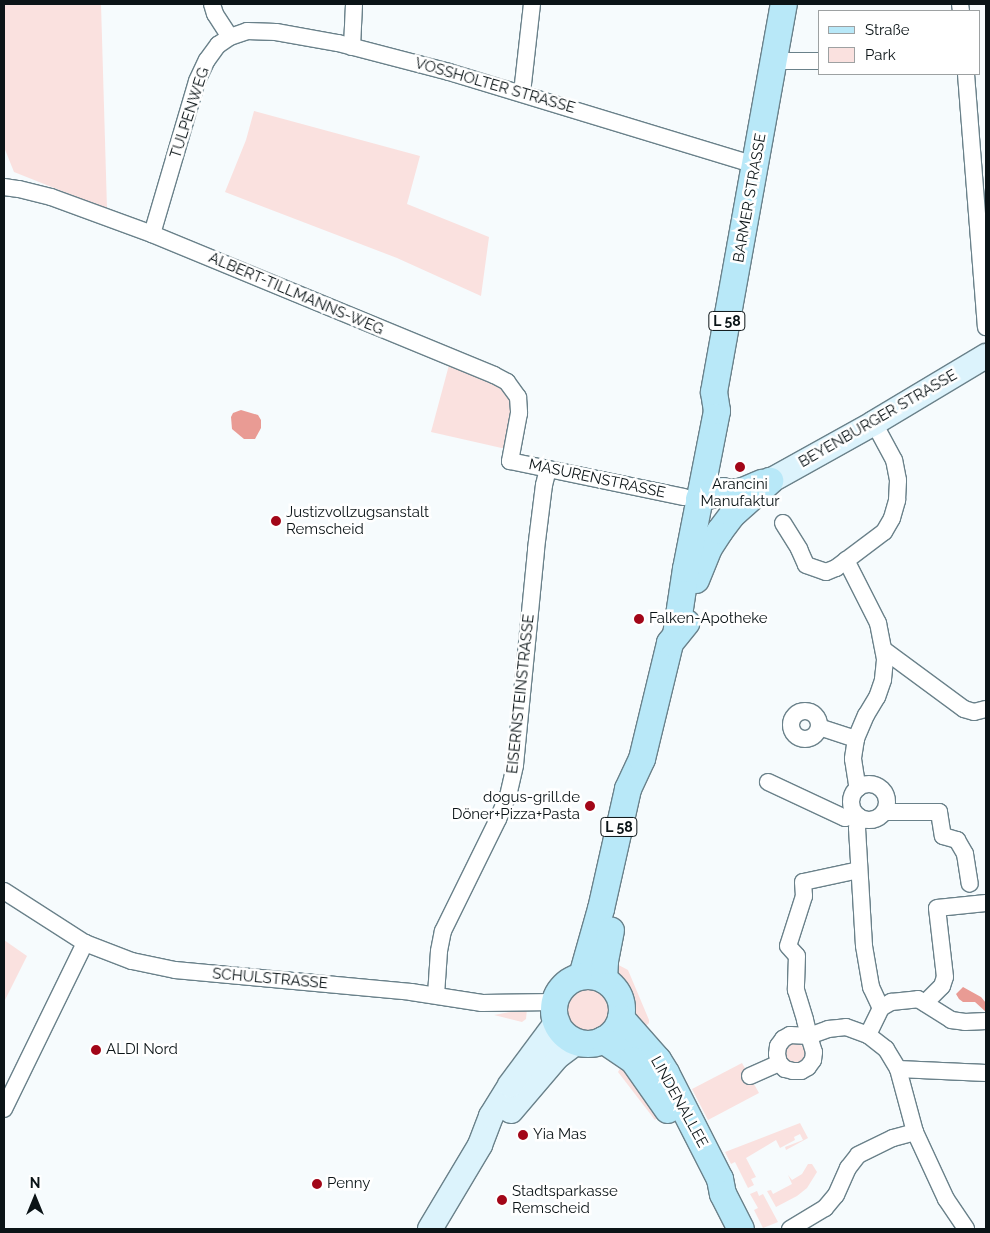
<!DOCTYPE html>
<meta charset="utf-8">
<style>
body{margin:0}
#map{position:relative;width:990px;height:1233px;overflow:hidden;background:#f6fbfd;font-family:Raleway,sans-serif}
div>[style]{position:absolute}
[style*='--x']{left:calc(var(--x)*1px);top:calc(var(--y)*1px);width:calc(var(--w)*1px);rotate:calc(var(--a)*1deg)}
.green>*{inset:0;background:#fae1df}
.round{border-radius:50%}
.water>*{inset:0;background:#e99b94}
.roads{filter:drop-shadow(1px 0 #6a818a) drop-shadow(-1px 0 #6a818a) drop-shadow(0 1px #6a818a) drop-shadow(0 -1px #6a818a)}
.minor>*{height:16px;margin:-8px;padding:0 8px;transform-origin:8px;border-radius:8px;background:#fff}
.minor>.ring{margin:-8px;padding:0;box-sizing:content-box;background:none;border:16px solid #fff;border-radius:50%}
.secondary>*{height:24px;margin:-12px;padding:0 12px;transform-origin:12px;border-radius:12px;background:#dcf3fc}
.primary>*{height:26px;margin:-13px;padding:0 13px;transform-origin:13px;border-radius:13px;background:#b8e8f8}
.primary>.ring{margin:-13px;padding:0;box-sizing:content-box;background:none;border:26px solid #b8e8f8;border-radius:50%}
.dots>*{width:14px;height:14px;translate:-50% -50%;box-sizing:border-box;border:2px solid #fff;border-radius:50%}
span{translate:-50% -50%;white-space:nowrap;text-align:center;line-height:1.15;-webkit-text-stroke:5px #fff;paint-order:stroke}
.shield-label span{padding:1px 4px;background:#fff;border:1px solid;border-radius:4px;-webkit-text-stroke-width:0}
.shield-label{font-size:14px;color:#0b1417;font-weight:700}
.street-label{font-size:15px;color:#0b1417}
.poi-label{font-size:15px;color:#0b1417}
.left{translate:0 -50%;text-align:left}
.right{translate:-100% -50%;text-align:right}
.frame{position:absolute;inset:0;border:5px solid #0b1417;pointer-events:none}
.legend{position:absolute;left:818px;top:10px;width:162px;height:65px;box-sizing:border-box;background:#fff;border:1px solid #9da1a2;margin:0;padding:6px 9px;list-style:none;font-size:15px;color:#0b1417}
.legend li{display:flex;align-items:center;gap:10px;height:25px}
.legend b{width:25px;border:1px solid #9da1a2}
.north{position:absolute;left:10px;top:1173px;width:50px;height:50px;-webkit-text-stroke:4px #fff;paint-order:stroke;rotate:0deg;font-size:14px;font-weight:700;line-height:20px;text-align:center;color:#0b1417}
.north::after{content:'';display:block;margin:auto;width:18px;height:22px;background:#0b1417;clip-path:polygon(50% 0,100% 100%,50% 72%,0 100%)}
</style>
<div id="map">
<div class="green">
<div style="clip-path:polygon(4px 4px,101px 4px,107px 209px,14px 172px,4px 147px)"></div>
<div style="clip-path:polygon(254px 111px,420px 156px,407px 204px,489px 237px,481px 296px,397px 258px,225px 192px,246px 140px)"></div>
<div style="clip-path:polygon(449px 365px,502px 386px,510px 397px,512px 411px,506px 449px,431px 432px)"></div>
<div style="clip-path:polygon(4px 940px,27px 956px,4px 1002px)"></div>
<div style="clip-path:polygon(611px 961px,628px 970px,649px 1020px,649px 1023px,639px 1033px,630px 1016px,626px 994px,616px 979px)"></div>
<div class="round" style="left:566px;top:986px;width:46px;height:46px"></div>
<div style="clip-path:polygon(527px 1009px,526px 1019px,522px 1022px,494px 1015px)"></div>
<div class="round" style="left:785px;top:1043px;width:20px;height:20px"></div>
<div style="clip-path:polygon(625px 1060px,660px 1115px,655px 1120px,618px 1072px)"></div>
<div style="clip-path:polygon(742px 1063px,759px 1093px,708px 1120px,692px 1089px)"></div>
<div style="clip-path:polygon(800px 1123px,808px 1138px,786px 1150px,785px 1147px,803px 1140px,800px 1134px,794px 1137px,795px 1140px,780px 1148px,776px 1140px,746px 1158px,756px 1177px,751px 1179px,754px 1185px,748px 1188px,735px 1162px,731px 1164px,725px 1152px)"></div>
<div style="clip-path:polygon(808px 1164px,812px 1164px,817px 1172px,807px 1188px,797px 1196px,776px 1207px,767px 1191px,771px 1190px,773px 1194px,792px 1184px,788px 1175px,792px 1180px,802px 1174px)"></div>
<div style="clip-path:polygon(757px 1191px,759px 1196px,763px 1194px,778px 1222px,763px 1228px,754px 1210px,758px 1208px,750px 1194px)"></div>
</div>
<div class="water">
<div style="clip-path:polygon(241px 410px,258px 415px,261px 420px,261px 428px,255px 439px,244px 439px,232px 429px,231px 417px,233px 413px)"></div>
<div style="clip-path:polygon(963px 987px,981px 997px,986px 1003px,986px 1012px,975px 1002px,963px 1002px,959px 999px,956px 994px)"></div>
</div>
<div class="roads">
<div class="minor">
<div style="--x:212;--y:4;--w:10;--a:73"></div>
<div style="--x:215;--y:14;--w:27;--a:57"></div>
<div style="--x:960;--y:4;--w:7;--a:82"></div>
<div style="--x:352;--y:47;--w:43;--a:-87.3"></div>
<div style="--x:774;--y:61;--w:45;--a:0"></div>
<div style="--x:966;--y:74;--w:254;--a:85.5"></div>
<div style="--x:522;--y:93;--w:90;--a:-83.6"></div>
<div style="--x:4;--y:187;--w:15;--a:8"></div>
<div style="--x:19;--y:189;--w:33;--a:14"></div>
<div style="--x:51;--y:197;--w:108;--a:20.1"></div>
<div style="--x:152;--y:234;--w:370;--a:22.4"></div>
<div style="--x:494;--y:375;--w:15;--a:28"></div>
<div style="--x:507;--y:382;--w:19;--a:54"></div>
<div style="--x:518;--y:397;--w:16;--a:86"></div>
<div style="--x:519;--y:413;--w:49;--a:100.6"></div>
<div style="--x:510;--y:461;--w:178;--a:11.7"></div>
<div style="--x:152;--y:234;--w:159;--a:-73.6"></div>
<div style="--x:197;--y:81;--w:23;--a:-65"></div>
<div style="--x:207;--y:60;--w:19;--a:-54"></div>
<div style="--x:218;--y:45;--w:14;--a:-34"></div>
<div style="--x:230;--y:37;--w:18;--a:-19"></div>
<div style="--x:247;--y:31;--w:29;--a:2"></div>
<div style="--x:276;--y:32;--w:63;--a:10.1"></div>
<div style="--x:338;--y:43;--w:115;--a:14.6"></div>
<div style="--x:449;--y:72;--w:321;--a:16.9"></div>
<div style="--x:783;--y:523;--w:31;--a:58"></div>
<div style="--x:799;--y:549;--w:17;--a:66"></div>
<div style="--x:806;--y:565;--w:21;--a:19"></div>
<div style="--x:826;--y:572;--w:11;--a:-22"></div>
<div style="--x:836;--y:568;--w:60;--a:-36.9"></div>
<div style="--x:884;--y:532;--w:16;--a:-60"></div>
<div style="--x:892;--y:518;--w:19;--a:-74"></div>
<div style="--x:897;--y:500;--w:20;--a:-87"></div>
<div style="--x:898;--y:480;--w:20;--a:-101"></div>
<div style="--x:894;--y:460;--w:42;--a:-118.4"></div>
<div style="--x:846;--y:560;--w:71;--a:63.1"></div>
<div style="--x:878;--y:623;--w:38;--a:79"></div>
<div style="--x:885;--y:660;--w:20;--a:96"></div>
<div style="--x:883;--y:680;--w:18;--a:109"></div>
<div style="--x:877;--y:697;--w:21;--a:121"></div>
<div style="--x:866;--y:715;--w:26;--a:113"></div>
<div style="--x:856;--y:739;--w:20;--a:99"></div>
<div style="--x:853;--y:759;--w:30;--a:81"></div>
<div style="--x:884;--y:650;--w:99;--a:36.4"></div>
<div style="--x:964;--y:709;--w:10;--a:17"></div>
<div style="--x:974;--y:712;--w:12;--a:-14"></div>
<div class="ring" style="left:791px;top:711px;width:12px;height:12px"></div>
<div style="--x:819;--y:727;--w:39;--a:18"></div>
<div style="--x:768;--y:782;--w:85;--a:25.1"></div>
<div style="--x:845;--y:818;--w:12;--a:-14"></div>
<div class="ring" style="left:851px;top:784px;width:20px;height:20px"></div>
<div style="--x:884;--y:812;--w:55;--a:0"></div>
<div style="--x:939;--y:812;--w:24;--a:81"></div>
<div style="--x:943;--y:836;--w:15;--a:16"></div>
<div style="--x:957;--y:840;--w:16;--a:60"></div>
<div style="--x:965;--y:854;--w:30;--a:81"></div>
<div style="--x:859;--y:817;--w:11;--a:100"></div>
<div style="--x:857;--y:828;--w:118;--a:86.6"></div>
<div style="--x:864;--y:946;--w:42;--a:80.3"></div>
<div style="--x:871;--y:987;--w:23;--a:65"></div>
<div style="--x:881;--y:1008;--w:30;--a:116"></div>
<div style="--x:859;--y:870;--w:57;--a:167.9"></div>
<div style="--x:803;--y:882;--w:14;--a:86"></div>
<div style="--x:804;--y:896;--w:52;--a:107.7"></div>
<div style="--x:788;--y:946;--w:13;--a:48"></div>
<div style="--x:797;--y:956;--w:34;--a:92"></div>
<div style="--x:796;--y:990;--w:31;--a:73"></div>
<div style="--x:805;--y:1020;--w:16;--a:76"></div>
<div style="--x:809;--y:1036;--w:17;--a:73"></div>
<div style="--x:814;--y:1052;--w:8;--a:97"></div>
<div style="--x:813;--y:1060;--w:9;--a:126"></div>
<div style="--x:808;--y:1067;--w:8;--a:150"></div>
<div style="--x:801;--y:1071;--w:8;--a:180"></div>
<div style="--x:793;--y:1071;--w:8;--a:-166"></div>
<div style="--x:785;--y:1069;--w:8;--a:-135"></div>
<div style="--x:779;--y:1063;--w:9;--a:-103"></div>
<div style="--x:777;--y:1054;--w:8;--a:-83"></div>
<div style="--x:778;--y:1046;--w:9;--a:-54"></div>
<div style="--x:783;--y:1039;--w:8;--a:-30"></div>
<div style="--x:790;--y:1035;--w:19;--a:3"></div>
<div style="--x:809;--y:1036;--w:20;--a:-20"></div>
<div style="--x:828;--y:1029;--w:18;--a:-6"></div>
<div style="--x:846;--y:1027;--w:23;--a:20"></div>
<div style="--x:868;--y:1035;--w:23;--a:38"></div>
<div style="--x:886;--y:1049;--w:23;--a:59"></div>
<div style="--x:898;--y:1069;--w:65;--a:74.9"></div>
<div style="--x:915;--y:1132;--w:74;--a:65.2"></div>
<div style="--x:946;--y:1199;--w:36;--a:56"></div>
<div style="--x:4;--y:891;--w:96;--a:32.7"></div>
<div style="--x:85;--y:943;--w:50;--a:21"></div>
<div style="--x:132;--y:961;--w:44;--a:11.8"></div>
<div style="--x:175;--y:970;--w:237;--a:5.3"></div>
<div style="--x:411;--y:992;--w:72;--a:8.8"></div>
<div style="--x:482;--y:1003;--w:73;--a:-0.8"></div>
<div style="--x:436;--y:995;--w:44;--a:-86.1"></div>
<div style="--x:439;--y:951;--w:20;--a:-79"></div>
<div style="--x:443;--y:931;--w:125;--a:-63.8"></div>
<div style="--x:498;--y:819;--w:25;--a:-67"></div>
<div style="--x:508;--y:796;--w:32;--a:-77"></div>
<div style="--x:515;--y:765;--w:217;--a:-84.4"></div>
<div style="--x:536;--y:549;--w:64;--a:-82.9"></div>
<div style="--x:544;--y:485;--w:16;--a:-76"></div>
<div style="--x:925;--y:1003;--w:24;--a:-45"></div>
<div style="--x:942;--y:986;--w:9;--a:-72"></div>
<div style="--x:945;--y:977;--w:69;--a:-96.6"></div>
<div style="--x:937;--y:908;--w:49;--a:-5.8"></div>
<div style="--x:881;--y:1008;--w:12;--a:-31"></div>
<div style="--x:891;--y:1002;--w:27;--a:-6"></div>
<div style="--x:918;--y:999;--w:39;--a:32"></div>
<div style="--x:951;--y:1020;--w:14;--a:8"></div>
<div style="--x:965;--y:1022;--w:21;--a:-3"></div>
<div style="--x:898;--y:1069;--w:88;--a:2.6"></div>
<div style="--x:750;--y:1076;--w:32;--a:-24"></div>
<div style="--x:4;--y:1109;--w:185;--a:-64"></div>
<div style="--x:790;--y:1229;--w:41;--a:-31"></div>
<div style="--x:825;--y:1208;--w:17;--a:-50"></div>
<div style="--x:836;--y:1195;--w:30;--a:-66"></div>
<div style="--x:848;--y:1168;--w:16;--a:-52"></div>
<div style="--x:858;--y:1155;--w:39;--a:-26"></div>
<div style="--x:893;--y:1138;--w:23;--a:-15"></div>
</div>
<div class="secondary">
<div style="--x:770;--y:481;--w:119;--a:-29.1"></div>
<div style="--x:874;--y:423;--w:131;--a:-30.9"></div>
<div style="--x:511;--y:1111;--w:71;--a:-49.6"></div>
<div style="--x:557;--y:1057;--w:25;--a:-37"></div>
<div style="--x:430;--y:1229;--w:98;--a:-59.2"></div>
<div style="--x:480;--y:1145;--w:31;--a:-69"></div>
<div style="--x:491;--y:1116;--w:36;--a:-58"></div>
<div style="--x:510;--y:1085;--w:79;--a:-53.3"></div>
</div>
<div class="primary">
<div style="--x:699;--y:499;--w:25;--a:-18"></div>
<div style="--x:723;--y:491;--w:8;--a:14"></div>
<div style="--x:731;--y:493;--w:12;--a:-9"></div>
<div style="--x:743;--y:491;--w:21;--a:-23"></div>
<div style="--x:696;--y:580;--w:35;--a:-68"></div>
<div style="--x:709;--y:548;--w:20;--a:-57"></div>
<div style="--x:720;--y:531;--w:21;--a:-53"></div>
<div style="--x:733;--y:514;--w:50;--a:-41.7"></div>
<div style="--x:676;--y:635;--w:67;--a:-81.4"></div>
<div style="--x:686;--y:569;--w:161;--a:-78.9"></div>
<div style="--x:717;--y:411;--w:19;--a:-99"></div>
<div style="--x:714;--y:392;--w:394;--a:-79.8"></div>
<div style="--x:582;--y:976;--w:70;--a:-74.2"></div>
<div style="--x:601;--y:909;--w:123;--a:-77.3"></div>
<div style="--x:628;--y:789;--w:33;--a:-65"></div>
<div style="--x:642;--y:759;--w:119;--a:-76.4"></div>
<div style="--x:670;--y:643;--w:26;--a:-51"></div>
<div class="ring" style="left:554px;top:976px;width:42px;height:42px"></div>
<div style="--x:604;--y:980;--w:19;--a:-87"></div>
<div style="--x:605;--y:961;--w:31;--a:-79"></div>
<div style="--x:621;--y:1018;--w:56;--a:48.6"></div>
<div style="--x:658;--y:1060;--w:15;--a:58"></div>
<div style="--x:666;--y:1073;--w:119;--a:63"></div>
<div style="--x:720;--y:1179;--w:15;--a:79"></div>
<div style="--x:723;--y:1194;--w:39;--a:63"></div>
<div style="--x:603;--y:1040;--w:36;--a:34"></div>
<div style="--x:633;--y:1060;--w:61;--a:55"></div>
</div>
</div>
<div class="dots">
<div style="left:740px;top:467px;background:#a20618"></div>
<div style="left:276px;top:521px;background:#a20618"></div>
<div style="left:639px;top:619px;background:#a20618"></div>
<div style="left:590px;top:806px;background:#a20618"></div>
<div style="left:96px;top:1050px;background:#a20618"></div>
<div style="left:523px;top:1135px;background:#a20618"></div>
<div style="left:317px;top:1184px;background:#a20618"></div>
<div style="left:502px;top:1200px;background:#a20618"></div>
</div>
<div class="shield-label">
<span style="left:727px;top:321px">L 58</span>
<span style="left:619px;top:827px">L 58</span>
</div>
<div class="street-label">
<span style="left:495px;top:86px;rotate:16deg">VOSSHOLTER STRASSE</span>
<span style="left:190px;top:113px;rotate:-72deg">TULPENWEG</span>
<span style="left:750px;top:198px;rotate:-80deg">BARMER STRASSE</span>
<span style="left:296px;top:294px;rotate:23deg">ALBERT-TILLMANNS-WEG</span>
<span style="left:878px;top:419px;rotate:-30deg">BEYENBURGER STRASSE</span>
<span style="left:597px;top:479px;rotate:12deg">MASURENSTRASSE</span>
<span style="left:521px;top:694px;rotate:-84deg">EISERNSTEINSTRASSE</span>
<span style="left:270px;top:979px;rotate:5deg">SCHULSTRASSE</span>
<span style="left:679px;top:1102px;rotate:61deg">LINDENALLEE</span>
</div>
<div class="poi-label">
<span style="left:740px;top:493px">Arancini<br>Manufaktur</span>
<span class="left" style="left:286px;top:521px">Justizvollzugsanstalt<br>Remscheid</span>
<span class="left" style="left:649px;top:619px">Falken-Apotheke</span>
<span class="right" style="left:580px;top:806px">dogus-grill.de<br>Döner+Pizza+Pasta</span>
<span class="left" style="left:106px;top:1050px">ALDI Nord</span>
<span class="left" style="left:533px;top:1135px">Yia Mas</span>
<span class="left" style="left:327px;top:1184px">Penny</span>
<span class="left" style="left:512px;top:1200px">Stadtsparkasse<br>Remscheid</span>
</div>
<div class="frame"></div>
<ul class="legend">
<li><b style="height:6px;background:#b8e8f8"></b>Straße</li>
<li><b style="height:14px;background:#fae1df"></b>Park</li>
</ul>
<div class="north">N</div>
</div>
